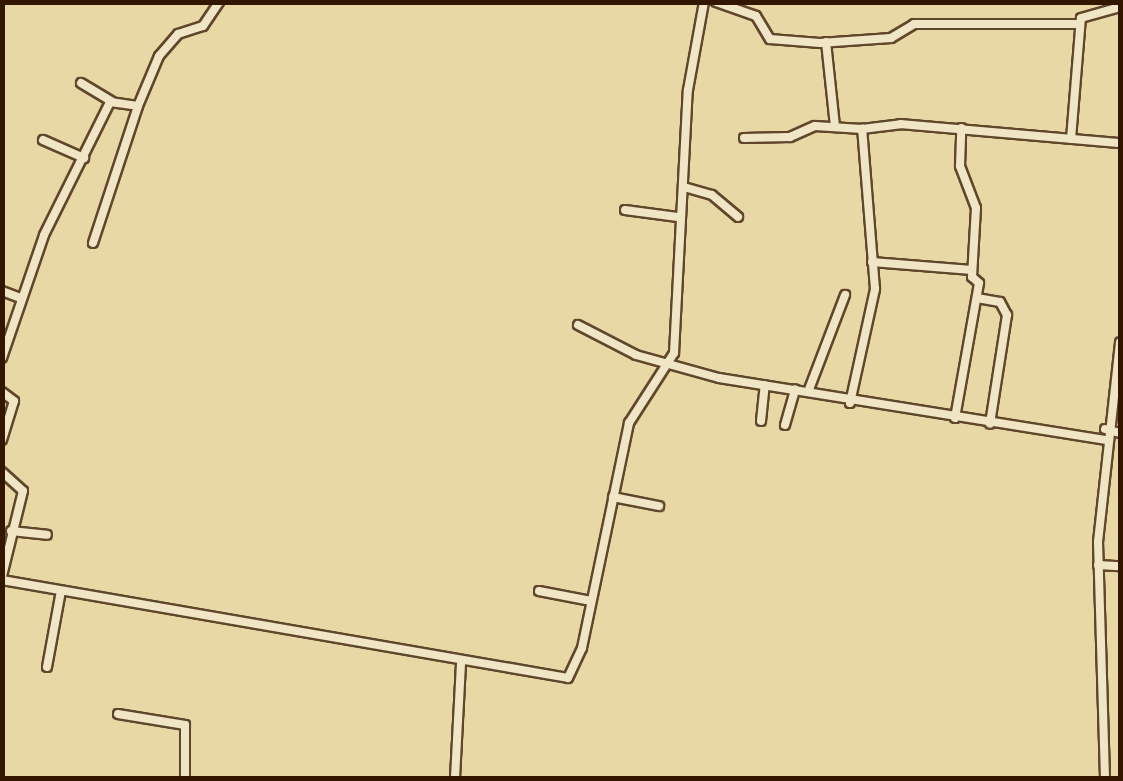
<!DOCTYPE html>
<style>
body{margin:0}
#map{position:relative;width:1123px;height:781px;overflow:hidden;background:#e8d8a6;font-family:Vollkorn,serif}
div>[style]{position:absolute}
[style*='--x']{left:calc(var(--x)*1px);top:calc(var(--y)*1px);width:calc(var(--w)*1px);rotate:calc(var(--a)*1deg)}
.roads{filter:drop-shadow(2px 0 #60462a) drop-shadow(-2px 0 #60462a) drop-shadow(0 2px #60462a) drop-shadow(0 -2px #60462a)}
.minor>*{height:8px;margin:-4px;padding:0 4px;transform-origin:4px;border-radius:4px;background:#f0e6c5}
span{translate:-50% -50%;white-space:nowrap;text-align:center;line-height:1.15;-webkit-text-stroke:10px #f0e6c5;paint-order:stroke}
.frame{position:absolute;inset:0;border:5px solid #331600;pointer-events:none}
</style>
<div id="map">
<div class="roads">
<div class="minor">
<div style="--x:716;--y:2;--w:42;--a:19.3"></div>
<div style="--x:756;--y:16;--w:27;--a:59"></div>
<div style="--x:770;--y:39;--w:50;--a:4.6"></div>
<div style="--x:820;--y:43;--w:71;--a:-4"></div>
<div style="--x:891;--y:38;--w:27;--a:-31"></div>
<div style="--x:914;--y:24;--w:166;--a:0"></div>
<div style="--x:826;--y:42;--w:84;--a:83.9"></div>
<div style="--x:81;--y:83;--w:35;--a:31"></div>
<div style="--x:744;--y:138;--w:46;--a:-1.2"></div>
<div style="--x:790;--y:137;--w:27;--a:-24"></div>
<div style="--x:815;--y:126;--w:47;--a:3.7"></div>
<div style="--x:1071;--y:139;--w:121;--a:-85.3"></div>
<div style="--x:1081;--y:18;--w:41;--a:-15.8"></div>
<div style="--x:43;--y:140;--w:45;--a:23.7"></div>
<div style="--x:684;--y:187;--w:29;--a:16"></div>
<div style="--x:712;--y:195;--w:34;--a:40"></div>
<div style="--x:625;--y:210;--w:53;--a:7.5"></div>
<div style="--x:93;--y:243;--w:144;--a:-71.8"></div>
<div style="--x:872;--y:262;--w:100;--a:4.6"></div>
<div style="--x:2;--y:291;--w:19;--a:21"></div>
<div style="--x:977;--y:298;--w:23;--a:10"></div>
<div style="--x:1000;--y:302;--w:15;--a:62"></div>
<div style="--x:1007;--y:315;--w:110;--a:98.9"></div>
<div style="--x:578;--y:325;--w:65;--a:27.3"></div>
<div style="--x:636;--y:355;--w:86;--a:15.5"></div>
<div style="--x:719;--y:378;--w:391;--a:9.1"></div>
<div style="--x:2;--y:358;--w:130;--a:-71.1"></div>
<div style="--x:44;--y:235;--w:148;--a:-63.6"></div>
<div style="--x:110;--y:102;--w:28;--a:8"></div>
<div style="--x:138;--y:106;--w:54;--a:-67.2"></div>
<div style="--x:159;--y:56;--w:29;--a:-49"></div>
<div style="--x:178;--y:34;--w:26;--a:-18"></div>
<div style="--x:203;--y:26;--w:29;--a:-56"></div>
<div style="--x:2;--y:392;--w:15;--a:37"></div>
<div style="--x:14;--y:401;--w:41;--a:107.1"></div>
<div style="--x:808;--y:392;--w:104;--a:-69.1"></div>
<div style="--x:850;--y:403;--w:117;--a:-77.6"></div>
<div style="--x:875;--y:289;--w:161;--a:-94.6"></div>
<div style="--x:862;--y:129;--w:39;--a:-7"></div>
<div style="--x:901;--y:124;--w:220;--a:5"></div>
<div style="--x:955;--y:418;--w:137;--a:-79.9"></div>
<div style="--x:979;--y:283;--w:9;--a:-139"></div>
<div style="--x:972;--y:277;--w:69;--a:-86.7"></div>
<div style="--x:976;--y:208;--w:45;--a:-110.9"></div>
<div style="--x:960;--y:166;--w:38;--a:-88"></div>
<div style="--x:761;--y:421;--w:36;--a:-84"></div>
<div style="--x:785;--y:425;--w:37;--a:-74"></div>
<div style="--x:1105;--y:429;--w:16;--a:15"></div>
<div style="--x:2;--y:472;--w:28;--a:42"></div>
<div style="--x:23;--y:491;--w:88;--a:103.9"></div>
<div style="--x:613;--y:497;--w:47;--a:11.1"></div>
<div style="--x:11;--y:531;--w:36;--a:6"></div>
<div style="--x:1098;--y:565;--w:22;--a:3"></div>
<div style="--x:2;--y:580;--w:574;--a:9.82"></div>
<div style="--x:568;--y:678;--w:33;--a:-65"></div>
<div style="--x:582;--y:648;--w:230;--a:-78.2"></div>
<div style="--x:629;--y:423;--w:83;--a:-57.3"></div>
<div style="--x:674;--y:353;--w:263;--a:-87"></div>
<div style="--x:688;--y:90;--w:89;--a:-79.7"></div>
<div style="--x:539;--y:591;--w:53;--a:10.9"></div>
<div style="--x:47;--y:667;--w:77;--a:-79.6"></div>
<div style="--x:118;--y:714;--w:68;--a:9.3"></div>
<div style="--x:185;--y:725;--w:53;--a:90"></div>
<div style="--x:455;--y:778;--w:114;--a:-87"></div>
<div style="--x:1105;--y:778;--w:236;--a:-91.7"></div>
<div style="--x:1098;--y:542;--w:201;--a:-83.7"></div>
</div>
</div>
<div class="frame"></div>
</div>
